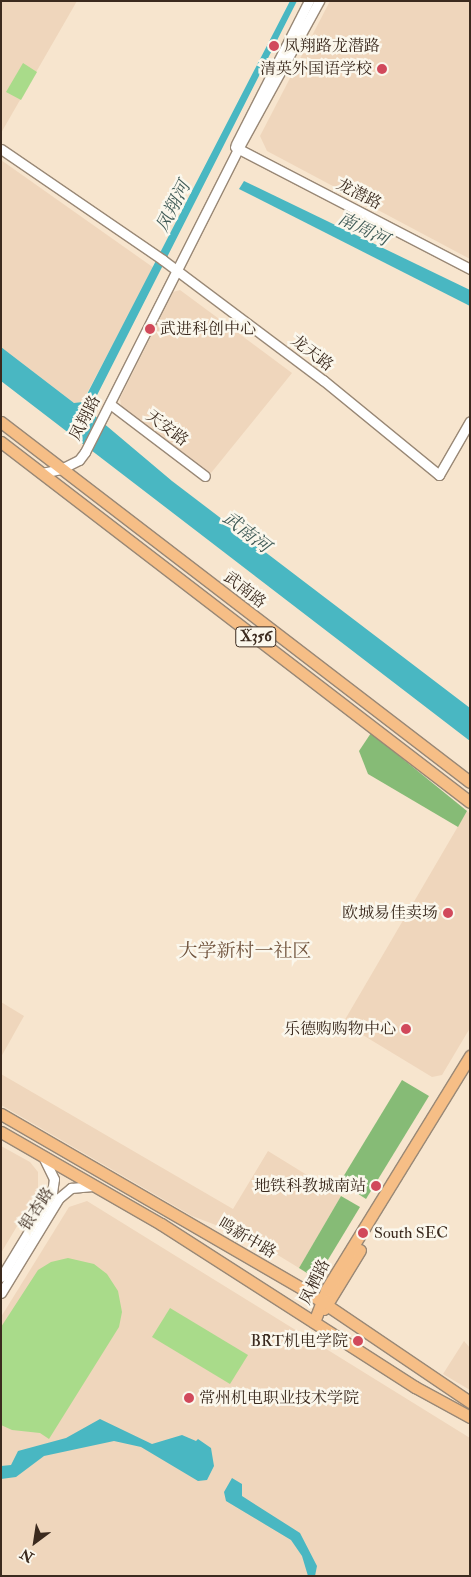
<!DOCTYPE html>
<meta charset="utf-8">
<style>
body{margin:0}
#map{position:relative;width:471px;height:1577px;overflow:hidden;background:#f7e5ce;font-family:"IM FELL Double Pica","Noto Serif SC",serif}
div>[style]{position:absolute}
[style*='--x']{left:calc(var(--x)*1px);top:calc(var(--y)*1px);width:calc(var(--w)*1px);rotate:calc(var(--a)*1deg)}
.built>*{inset:0;background:#efd6bc}
.green>*{inset:0;background:#a9db8a}
.forest>*{inset:0;background:#86bb76}
.water>*{inset:0;background:#49b7c2}
.roads{filter:drop-shadow(1px 0 #998876) drop-shadow(-1px 0 #998876) drop-shadow(0 1px #998876) drop-shadow(0 -1px #998876)}
.minor>*{height:9px;margin:-4.5px;padding:0 4.5px;transform-origin:4.5px;border-radius:4.5px;background:#fff}
.major>*{height:11px;margin:-5.5px;padding:0 5.5px;transform-origin:5.5px;border-radius:5.5px;background:#f6be86}
.dots>*{width:14px;height:14px;translate:-50% -50%;box-sizing:border-box;border:2px solid #fbf7ec;border-radius:50%}
span{translate:-50% -50%;white-space:nowrap;text-align:center;line-height:1.15;-webkit-text-stroke:5px #fbf7ec;paint-order:stroke}
.shield-label span{padding:1px 4px;background:#fbf7ec;border:1px solid;border-radius:4px;-webkit-text-stroke-width:0}
.shield-label{font-size:15px;color:#3b2a1e;font-weight:700}
.poi-label{font-size:16px;color:#3b2a1e}
.left{translate:0 -50%;text-align:left}
.right{translate:-100% -50%;text-align:right}
.street-label{font-size:16px;color:#3b2a1e}
.water-label{font-size:18px;color:#405b57;font-style:italic}
.quarter-label{font-size:19px;color:#70533c}
.frame{position:absolute;inset:0;border:2px solid #3b2a1e;pointer-events:none}
.north{position:absolute;left:10px;top:1517px;width:50px;height:50px;-webkit-text-stroke:4px #fbf7ec;paint-order:stroke;rotate:211deg;font-size:14px;font-weight:700;line-height:20px;text-align:center;color:#3b2a1e}
.north::after{content:'';display:block;margin:auto;width:18px;height:22px;background:#3b2a1e;clip-path:polygon(50% 0,100% 100%,50% 72%,0 100%)}
</style>
<div id="map">
<div class="built">
<div style="clip-path:polygon(1px 1px,77px 1px,1px 133px)"></div>
<div style="clip-path:polygon(330px 1px,470px 1px,470px 259px,267px 151px,260px 136px)"></div>
<div style="clip-path:polygon(1px 160px,154px 268px,81px 404px,74px 403px,1px 347px)"></div>
<div style="clip-path:polygon(180px 290px,292px 373px,211px 473px,121px 407px,120px 398px,173px 292px)"></div>
<div style="clip-path:polygon(467px 811px,470px 814px,470px 1028px,442px 1075px,432px 1077px,343px 1023px)"></div>
<div style="clip-path:polygon(1px 1002px,24px 1016px,1px 1057px)"></div>
<div style="clip-path:polygon(1px 1074px,233px 1209px,268px 1151px,341px 1196px,299px 1268px,250px 1238px,192px 1216px,1px 1105px)"></div>
<div style="clip-path:polygon(1px 1146px,30px 1162px,38px 1172px,38px 1191px,1px 1253px)"></div>
<div style="clip-path:polygon(87px 1201px,470px 1438px,470px 1576px,1px 1576px,1px 1317px,69px 1207px)"></div>
<div style="clip-path:polygon(464px 1341px,470px 1348px,470px 1390px,443px 1374px)"></div>
</div>
<div class="green">
<div style="clip-path:polygon(23px 63px,37px 72px,21px 100px,6px 92px)"></div>
<div style="clip-path:polygon(68px 1258px,94px 1264px,107px 1274px,118px 1291px,122px 1312px,119px 1327px,49px 1439px,40px 1433px,12px 1430px,1px 1425px,1px 1327px,38px 1270px,51px 1262px)"></div>
<div style="clip-path:polygon(170px 1308px,248px 1355px,230px 1384px,152px 1337px)"></div>
</div>
<div class="forest">
<div style="clip-path:polygon(371px 733px,467px 811px,458px 827px,368px 774px,359px 751px)"></div>
<div style="clip-path:polygon(402px 1080px,429px 1096px,366px 1199px,340px 1182px)"></div>
<div style="clip-path:polygon(341px 1196px,360px 1207px,320px 1273px,307px 1273px,299px 1268px)"></div>
</div>
<div class="water">
<div style="clip-path:polygon(290px 1px,297px 1px,89px 411px,172px 481px,470px 708px,470px 741px,1px 381px,1px 347px,74px 403px,83px 402px)"></div>
<div style="clip-path:polygon(244px 181px,470px 290px,470px 306px,239px 189px)"></div>
<div style="clip-path:polygon(100px 1419px,152px 1444px,182px 1435px,196px 1441px,198px 1439px,211px 1448px,214px 1466px,207px 1480px,198px 1481px,141px 1447px,114px 1441px,44px 1456px,16px 1477px,1px 1479px,1px 1466px,11px 1465px,18px 1451px,66px 1438px)"></div>
<div style="clip-path:polygon(232px 1478px,242px 1484px,242px 1496px,300px 1533px,317px 1566px,315px 1576px,308px 1576px,302px 1556px,291px 1540px,226px 1501px,224px 1492px)"></div>
</div>
<div class="roads">
<div class="minor">
<div style="--x:236;--y:144;--w:161;--a:-63"></div>
<div style="--x:235;--y:147;--w:265;--a:27.4"></div>
<div style="--x:1;--y:149;--w:196;--a:34.4"></div>
<div style="--x:163;--y:260;--w:200;--a:36.9"></div>
<div style="--x:323;--y:380;--w:150;--a:39.3"></div>
<div style="--x:439;--y:475;--w:62;--a:-60.1"></div>
<div style="--x:110;--y:404;--w:119;--a:37.2"></div>
<div style="--x:42;--y:473;--w:19;--a:-12"></div>
<div style="--x:61;--y:469;--w:20;--a:-27"></div>
<div style="--x:79;--y:460;--w:10;--a:-53"></div>
<div style="--x:85;--y:452;--w:339;--a:-63.2"></div>
<div style="--x:238;--y:149;--w:169;--a:-61.3"></div>
<div style="--x:1;--y:1277;--w:98;--a:-58.7"></div>
<div style="--x:52;--y:1193;--w:14;--a:-82"></div>
<div style="--x:54;--y:1179;--w:25;--a:-116"></div>
<div style="--x:1;--y:1293;--w:111;--a:-58.6"></div>
<div style="--x:59;--y:1198;--w:16;--a:-40"></div>
<div style="--x:71;--y:1188;--w:22;--a:-5"></div>
</div>
<div class="major">
<div style="--x:1;--y:422;--w:591;--a:37.51"></div>
<div style="--x:1;--y:442;--w:591;--a:37.51"></div>
<div style="--x:1;--y:1114;--w:349;--a:30.1"></div>
<div style="--x:303;--y:1289;--w:202;--a:34.1"></div>
<div style="--x:1;--y:1132;--w:185;--a:29.9"></div>
<div style="--x:161;--y:1224;--w:302;--a:32.7"></div>
<div style="--x:415;--y:1387;--w:63;--a:28.6"></div>
<div style="--x:324;--y:1309;--w:69;--a:-58.6"></div>
<div style="--x:314;--y:1322;--w:34;--a:-69"></div>
<div style="--x:326;--y:1290;--w:275;--a:-58.4"></div>
</div>
</div>
<div class="dots">
<div style="left:274px;top:46px;background:#d1495b"></div>
<div style="left:382px;top:69px;background:#d1495b"></div>
<div style="left:150px;top:329px;background:#d1495b"></div>
<div style="left:448px;top:913px;background:#d1495b"></div>
<div style="left:406px;top:1029px;background:#d1495b"></div>
<div style="left:376px;top:1186px;background:#d1495b"></div>
<div style="left:363px;top:1233px;background:#d1495b"></div>
<div style="left:358px;top:1341px;background:#d1495b"></div>
<div style="left:189px;top:1398px;background:#d1495b"></div>
</div>
<div class="shield-label">
<span style="left:256px;top:637px">X356</span>
</div>
<div class="poi-label">
<span class="left" style="left:284px;top:46px">凤翔路龙潜路</span>
<span class="right" style="left:372px;top:69px">清英外国语学校</span>
<span class="left" style="left:160px;top:329px">武进科创中心</span>
<span class="right" style="left:438px;top:913px">欧城易佳卖场</span>
<span class="right" style="left:396px;top:1029px">乐德购购物中心</span>
<span class="right" style="left:366px;top:1186px">地铁科教城南站</span>
<span class="left" style="left:374px;top:1233px">South SEC</span>
<span class="right" style="left:348px;top:1341px">BRT机电学院</span>
<span class="left" style="left:199px;top:1398px">常州机电职业技术学院</span>
</div>
<div class="street-label">
<span style="left:359px;top:194px;rotate:27deg">龙潜路</span>
<span style="left:312px;top:353px;rotate:37deg">龙天路</span>
<span style="left:85px;top:418px;rotate:-63deg">凤翔路</span>
<span style="left:167px;top:428px;rotate:37deg">天安路</span>
<span style="left:245px;top:590px;rotate:38deg">武南路</span>
<span style="left:37px;top:1209px;rotate:-56deg">银杏路</span>
<span style="left:247px;top:1238px;rotate:30deg">鸣新中路</span>
<span style="left:315px;top:1282px;rotate:-64deg">凤栖路</span>
</div>
<div class="water-label">
<span style="left:174px;top:207px;rotate:-63deg">凤翔河</span>
<span style="left:363px;top:230px;rotate:26deg">南周河</span>
<span style="left:246px;top:533px;rotate:38deg">武南河</span>
</div>
<div class="quarter-label">
<span style="left:245px;top:952px">大学新村一社区</span>
</div>
<div class="frame"></div>
<div class="north">N</div>
</div>
